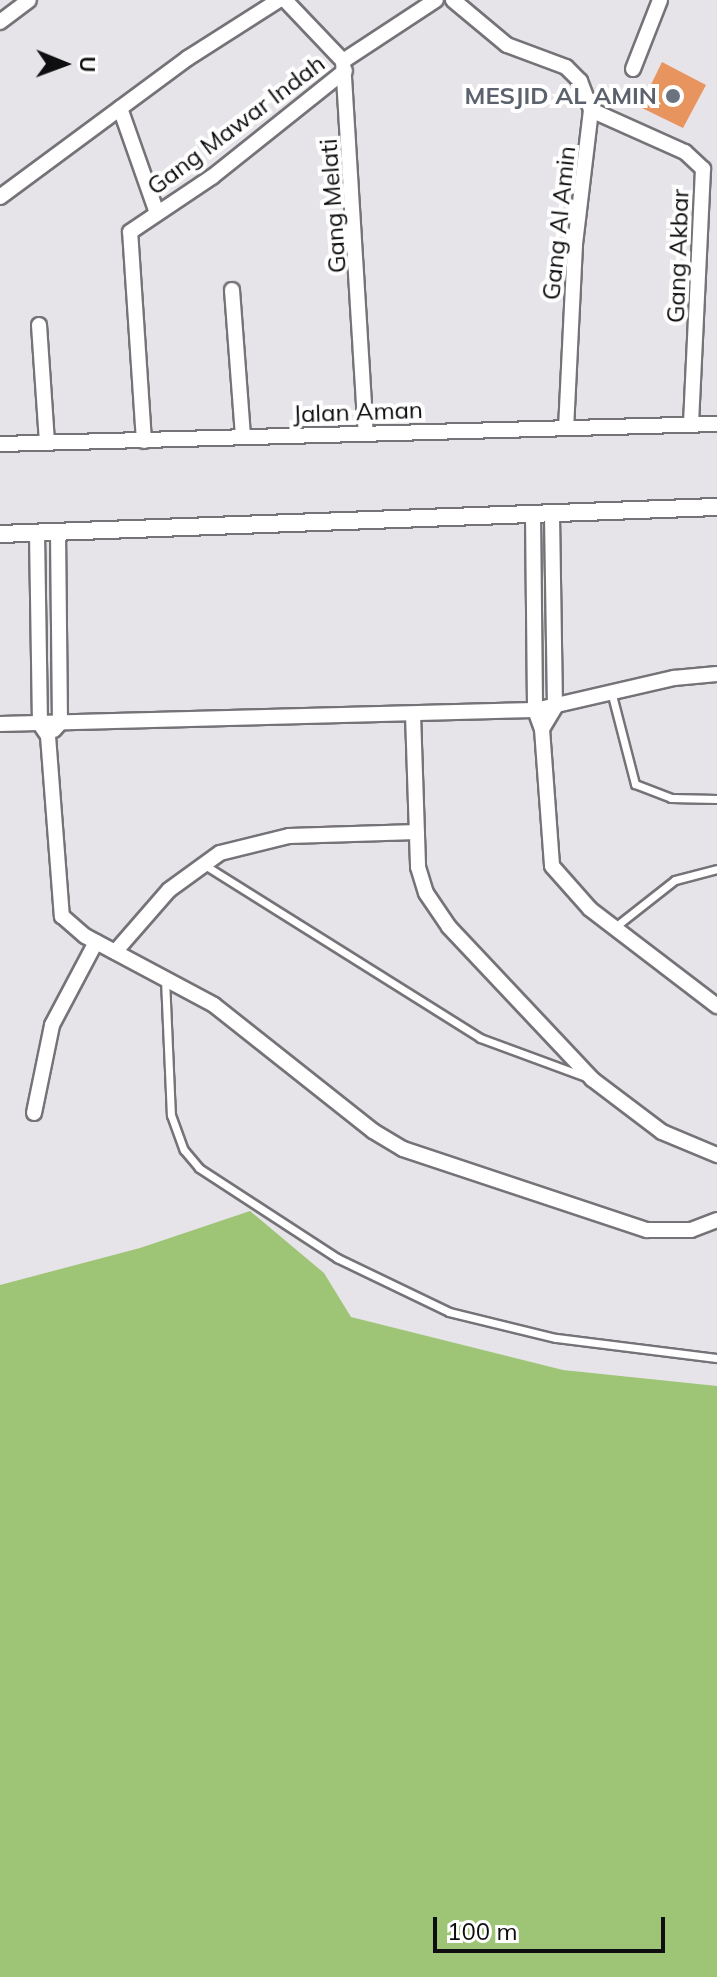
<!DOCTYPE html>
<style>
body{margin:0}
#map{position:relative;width:717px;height:1977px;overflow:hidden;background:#e7e4e9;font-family:Mulish,sans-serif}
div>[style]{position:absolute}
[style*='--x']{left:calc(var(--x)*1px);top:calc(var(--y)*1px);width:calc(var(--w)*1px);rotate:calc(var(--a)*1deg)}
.green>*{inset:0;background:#9ec476}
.building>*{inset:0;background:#e8945e}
.roads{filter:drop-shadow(2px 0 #767378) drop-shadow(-2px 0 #767378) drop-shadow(0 2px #767378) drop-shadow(0 -2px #767378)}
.service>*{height:7px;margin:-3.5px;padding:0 3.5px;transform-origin:3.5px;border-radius:3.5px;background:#fff}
.minor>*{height:14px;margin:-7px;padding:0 7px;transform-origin:7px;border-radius:7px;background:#fff}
.tertiary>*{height:16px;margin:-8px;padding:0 8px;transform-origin:8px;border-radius:8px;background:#fff}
.dots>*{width:22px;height:22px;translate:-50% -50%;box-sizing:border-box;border:4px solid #fff;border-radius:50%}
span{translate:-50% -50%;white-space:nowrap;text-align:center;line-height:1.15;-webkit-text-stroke:8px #fff;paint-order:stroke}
.worship-label{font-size:24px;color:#5b616d;font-weight:700}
.right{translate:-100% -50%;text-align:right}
.street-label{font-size:24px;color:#0e0d0f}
.north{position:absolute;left:24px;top:24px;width:80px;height:80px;-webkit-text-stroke:6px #fff;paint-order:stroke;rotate:91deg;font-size:22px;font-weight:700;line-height:32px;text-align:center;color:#0e0d0f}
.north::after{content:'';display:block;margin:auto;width:28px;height:36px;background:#0e0d0f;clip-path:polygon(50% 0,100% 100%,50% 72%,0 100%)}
.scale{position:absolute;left:433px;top:1917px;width:232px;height:36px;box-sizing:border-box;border:4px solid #0e0d0f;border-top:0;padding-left:10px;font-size:24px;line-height:28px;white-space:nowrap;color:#0e0d0f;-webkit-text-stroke:6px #fff;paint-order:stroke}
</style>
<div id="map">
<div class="green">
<div style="clip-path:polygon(250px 1211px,324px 1273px,351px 1317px,563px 1370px,717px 1386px,717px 1977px,0 1977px,0 1285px,140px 1248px)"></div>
</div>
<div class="building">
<div style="clip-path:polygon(662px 62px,706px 85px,683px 128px,640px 107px)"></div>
</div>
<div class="roads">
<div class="service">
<div style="--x:612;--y:695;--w:92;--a:75.5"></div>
<div style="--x:635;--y:784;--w:39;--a:21"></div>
<div style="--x:671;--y:798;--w:46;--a:1.2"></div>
<div style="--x:203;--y:864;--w:327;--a:32.1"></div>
<div style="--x:480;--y:1038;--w:113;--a:20.2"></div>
<div style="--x:615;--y:927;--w:76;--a:-38.1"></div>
<div style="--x:675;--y:880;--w:43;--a:-14.7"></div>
<div style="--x:165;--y:979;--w:136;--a:87.5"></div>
<div style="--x:171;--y:1115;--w:37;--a:70"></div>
<div style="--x:184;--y:1150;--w:23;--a:50"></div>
<div style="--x:199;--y:1168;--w:165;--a:33.1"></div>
<div style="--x:337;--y:1258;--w:124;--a:25.7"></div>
<div style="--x:449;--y:1312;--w:110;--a:13.7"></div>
<div style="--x:556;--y:1338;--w:162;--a:7.1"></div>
</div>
<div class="minor">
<div style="--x:285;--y:0;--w:84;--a:46.4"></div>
<div style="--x:343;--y:61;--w:373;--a:86.5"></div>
<div style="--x:453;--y:0;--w:70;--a:39.8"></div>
<div style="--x:507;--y:45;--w:63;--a:20.4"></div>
<div style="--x:566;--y:67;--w:20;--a:45"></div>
<div style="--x:580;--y:81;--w:31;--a:69"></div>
<div style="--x:591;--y:110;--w:136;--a:96.8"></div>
<div style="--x:575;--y:245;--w:183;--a:92.8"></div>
<div style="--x:0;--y:22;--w:36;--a:-37"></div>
<div style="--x:343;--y:61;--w:111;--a:-33.3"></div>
<div style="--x:633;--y:69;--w:74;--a:-68.6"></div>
<div style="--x:120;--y:108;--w:111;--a:70.6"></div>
<div style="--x:591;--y:110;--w:103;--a:24.1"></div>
<div style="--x:685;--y:152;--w:25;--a:43"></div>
<div style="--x:703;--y:169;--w:256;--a:92.7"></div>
<div style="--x:0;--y:197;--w:234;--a:-36.5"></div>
<div style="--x:188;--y:58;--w:108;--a:-32.5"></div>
<div style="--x:232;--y:290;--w:147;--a:85.7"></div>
<div style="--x:39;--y:325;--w:117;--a:86.1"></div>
<div style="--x:144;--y:441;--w:209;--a:-93.8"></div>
<div style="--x:130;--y:232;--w:99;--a:-33.9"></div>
<div style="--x:212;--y:177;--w:170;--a:-38.6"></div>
<div style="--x:0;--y:444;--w:717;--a:-1.6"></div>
<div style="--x:533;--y:514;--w:196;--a:89.4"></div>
<div style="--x:535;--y:710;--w:20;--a:70"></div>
<div style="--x:542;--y:729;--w:26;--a:-59"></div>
<div style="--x:555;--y:707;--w:194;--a:-90.9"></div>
<div style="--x:37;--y:533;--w:191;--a:89.1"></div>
<div style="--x:40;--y:724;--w:14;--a:56"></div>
<div style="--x:48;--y:736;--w:181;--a:85.6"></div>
<div style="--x:62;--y:916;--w:30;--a:41"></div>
<div style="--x:85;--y:936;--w:146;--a:28.1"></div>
<div style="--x:214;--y:1005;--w:203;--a:38.4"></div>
<div style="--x:373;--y:1131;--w:35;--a:31"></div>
<div style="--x:403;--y:1149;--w:257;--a:18.4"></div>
<div style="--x:647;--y:1230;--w:44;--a:0"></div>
<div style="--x:691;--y:1230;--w:28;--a:-21"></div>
<div style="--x:413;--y:714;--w:153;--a:88.1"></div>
<div style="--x:418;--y:867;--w:27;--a:73"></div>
<div style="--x:426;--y:893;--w:41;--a:55.9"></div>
<div style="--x:449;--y:927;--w:209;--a:46.7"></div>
<div style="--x:592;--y:1079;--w:88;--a:37.1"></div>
<div style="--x:662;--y:1132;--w:60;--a:22.7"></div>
<div style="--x:0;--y:724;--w:535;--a:-1.5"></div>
<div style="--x:535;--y:710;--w:143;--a:-13"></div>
<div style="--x:674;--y:678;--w:43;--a:-5.3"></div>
<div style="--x:542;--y:729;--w:137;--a:85.8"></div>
<div style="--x:552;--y:866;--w:57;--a:48.5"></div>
<div style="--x:590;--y:909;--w:160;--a:37.4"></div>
<div style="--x:54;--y:730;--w:9;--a:-49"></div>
<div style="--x:60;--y:723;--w:191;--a:-90.6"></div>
<div style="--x:115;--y:952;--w:82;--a:-48.9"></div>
<div style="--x:169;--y:890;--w:63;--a:-36"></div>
<div style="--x:220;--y:853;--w:71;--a:-13.8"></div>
<div style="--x:289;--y:836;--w:128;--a:-1.8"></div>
<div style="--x:34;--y:1113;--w:90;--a:-78.4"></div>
<div style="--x:52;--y:1025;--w:94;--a:-62.1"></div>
</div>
<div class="tertiary">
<div style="--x:0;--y:534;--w:718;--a:-2.16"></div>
</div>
</div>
<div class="dots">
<div style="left:673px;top:96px;background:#6b7280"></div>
</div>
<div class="worship-label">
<span class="right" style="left:657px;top:96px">MESJID AL AMIN</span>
</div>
<div class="street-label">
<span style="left:236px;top:125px;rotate:-37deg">Gang Mawar Indah</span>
<span style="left:333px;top:206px;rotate:-94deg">Gang Melati</span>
<span style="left:559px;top:223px;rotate:-84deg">Gang Al Amin</span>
<span style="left:678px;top:256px;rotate:-88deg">Gang Akbar</span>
<span style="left:358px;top:412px;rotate:-2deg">Jalan Aman</span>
</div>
<div class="north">U</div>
<div class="scale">100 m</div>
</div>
